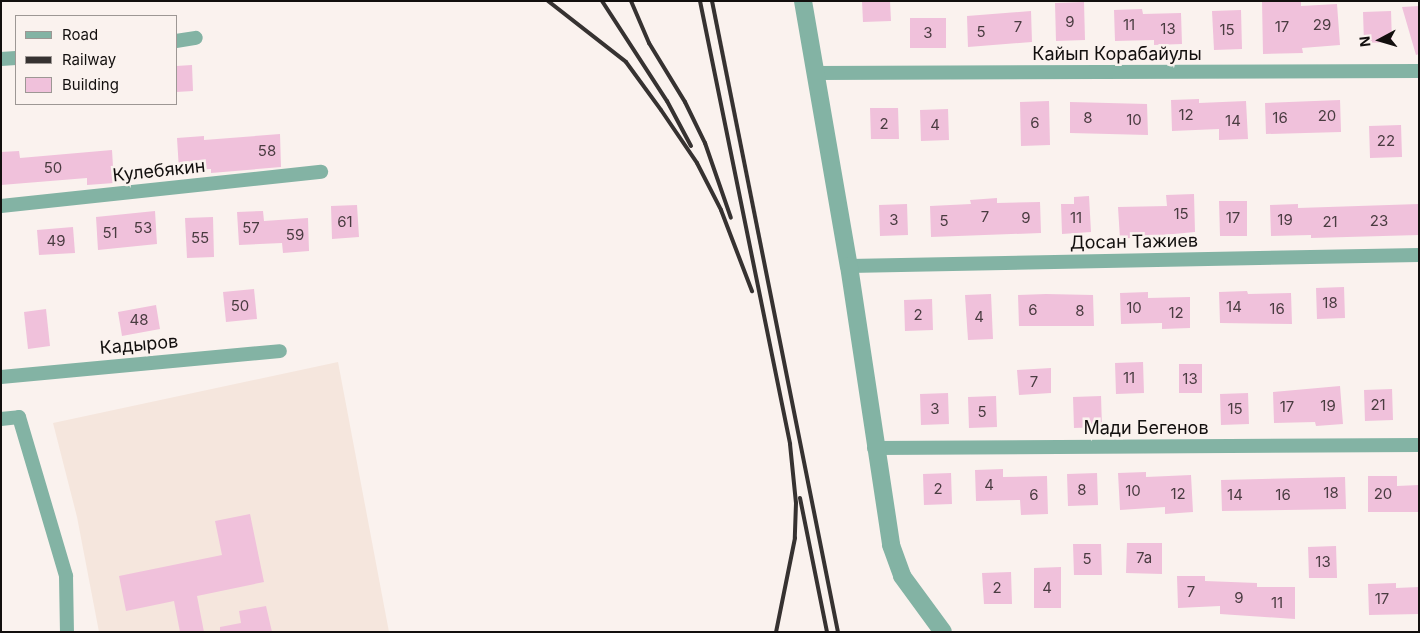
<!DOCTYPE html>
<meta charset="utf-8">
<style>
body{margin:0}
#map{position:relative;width:1420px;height:633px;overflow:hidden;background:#faf2ee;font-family:Inter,sans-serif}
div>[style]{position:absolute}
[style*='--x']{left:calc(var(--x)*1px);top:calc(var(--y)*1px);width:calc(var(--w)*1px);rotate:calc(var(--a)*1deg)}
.built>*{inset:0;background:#f5e6dd}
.building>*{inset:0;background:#f0c1db}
.minor>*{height:14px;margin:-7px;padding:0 7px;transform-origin:7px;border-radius:7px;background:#83b3a4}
.tertiary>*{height:18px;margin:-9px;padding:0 9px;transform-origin:9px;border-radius:9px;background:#83b3a4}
.rail>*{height:4px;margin:-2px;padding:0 2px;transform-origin:2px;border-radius:2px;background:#363231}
span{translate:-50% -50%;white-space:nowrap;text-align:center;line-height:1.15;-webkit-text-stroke:5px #faf2ee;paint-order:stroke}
.number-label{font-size:15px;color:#4a3c41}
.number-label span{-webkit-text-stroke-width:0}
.street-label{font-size:18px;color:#120f0e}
.frame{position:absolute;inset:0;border:2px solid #120f0e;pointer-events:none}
.legend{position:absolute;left:15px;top:15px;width:162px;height:90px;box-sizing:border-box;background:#faf2ee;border:1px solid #9d9794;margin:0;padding:6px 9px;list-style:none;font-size:15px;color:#120f0e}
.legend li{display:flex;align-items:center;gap:10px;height:25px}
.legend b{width:25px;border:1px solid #9d9794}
.north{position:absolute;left:1355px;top:15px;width:50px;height:50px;-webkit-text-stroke:4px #faf2ee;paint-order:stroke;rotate:264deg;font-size:14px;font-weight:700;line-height:20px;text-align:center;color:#120f0e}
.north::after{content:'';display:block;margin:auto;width:18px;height:22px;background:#120f0e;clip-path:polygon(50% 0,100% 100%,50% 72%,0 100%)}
</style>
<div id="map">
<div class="built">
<div style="clip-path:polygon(338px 362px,389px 632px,99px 632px,77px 517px,53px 423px)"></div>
</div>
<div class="building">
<div style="clip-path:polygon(862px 1px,890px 1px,891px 21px,863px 22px)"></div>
<div style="clip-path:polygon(1262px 1px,1301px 1px,1301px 6px,1337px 4px,1340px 45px,1302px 48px,1303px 53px,1263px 54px)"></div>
<div style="clip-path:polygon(1084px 2px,1085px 40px,1056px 41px,1055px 3px)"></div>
<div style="clip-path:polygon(1419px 6px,1419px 54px,1416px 55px,1402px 7px)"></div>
<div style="clip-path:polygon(1142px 9px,1143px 14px,1181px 13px,1182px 44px,1154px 45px,1154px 40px,1115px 41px,1114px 10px)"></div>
<div style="clip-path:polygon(1241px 10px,1242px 49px,1214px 50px,1212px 11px)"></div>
<div style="clip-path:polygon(1031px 11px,1032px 42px,968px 47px,967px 16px)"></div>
<div style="clip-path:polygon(1391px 11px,1392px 42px,1364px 43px,1363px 12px)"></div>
<div style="clip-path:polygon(910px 18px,946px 18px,946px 48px,910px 48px)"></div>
<div style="clip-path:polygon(192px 65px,193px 91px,176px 92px,176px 66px)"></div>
<div style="clip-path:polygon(1199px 99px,1199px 103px,1246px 101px,1248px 139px,1219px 140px,1219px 129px,1172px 131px,1171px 100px)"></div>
<div style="clip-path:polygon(1340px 100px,1341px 132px,1266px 134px,1265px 103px)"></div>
<div style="clip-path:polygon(1049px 101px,1050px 145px,1021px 146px,1020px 102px)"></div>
<div style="clip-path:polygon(1070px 102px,1147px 104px,1148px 135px,1070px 133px)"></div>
<div style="clip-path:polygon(870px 108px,898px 108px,899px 139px,871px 139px)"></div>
<div style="clip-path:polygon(948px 109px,949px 140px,921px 141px,920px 110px)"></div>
<div style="clip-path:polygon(1401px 125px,1402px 157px,1370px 158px,1369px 126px)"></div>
<div style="clip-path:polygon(280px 134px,281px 167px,211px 173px,211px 169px,179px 170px,177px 138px,204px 136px,204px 140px)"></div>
<div style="clip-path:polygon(112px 150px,114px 183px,87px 185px,87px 178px,1px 185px,1px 152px,19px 151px,20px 158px)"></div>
<div style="clip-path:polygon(1194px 194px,1195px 232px,1120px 239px,1118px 207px,1167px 206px,1166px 195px)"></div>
<div style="clip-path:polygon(1089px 196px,1091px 232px,1062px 234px,1061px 204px,1074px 204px,1074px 197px)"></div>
<div style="clip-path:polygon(997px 198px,997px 203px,1040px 202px,1041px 233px,931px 237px,930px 206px,971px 204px,970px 200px)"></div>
<div style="clip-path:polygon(1219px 201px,1247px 201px,1247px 236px,1220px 236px)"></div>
<div style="clip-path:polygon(907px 204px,908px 235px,880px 236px,879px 205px)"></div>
<div style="clip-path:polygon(1298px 204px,1298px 208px,1419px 204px,1419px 235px,1311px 238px,1311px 235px,1271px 236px,1270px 205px)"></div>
<div style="clip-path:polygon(357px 205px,359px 237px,332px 239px,331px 206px)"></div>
<div style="clip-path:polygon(155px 211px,157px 244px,98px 250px,96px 217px)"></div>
<div style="clip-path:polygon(263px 211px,264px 221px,308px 218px,309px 251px,283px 253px,282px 243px,239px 245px,237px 212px)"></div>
<div style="clip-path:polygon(213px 217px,214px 257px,187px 258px,185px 218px)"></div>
<div style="clip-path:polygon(73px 227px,75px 253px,39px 255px,37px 230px)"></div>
<div style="clip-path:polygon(1344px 287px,1345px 318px,1317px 319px,1316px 288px)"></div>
<div style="clip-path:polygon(254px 289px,257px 319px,226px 322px,223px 292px)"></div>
<div style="clip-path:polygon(1247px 291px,1248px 294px,1291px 293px,1292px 324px,1220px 323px,1219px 292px)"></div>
<div style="clip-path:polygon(1148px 292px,1148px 298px,1190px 297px,1190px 328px,1162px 329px,1162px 323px,1121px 324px,1120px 293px)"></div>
<div style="clip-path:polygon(991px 294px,993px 339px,968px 340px,965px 295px)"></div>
<div style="clip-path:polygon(1046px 294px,1093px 295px,1094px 326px,1019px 326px,1018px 295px)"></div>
<div style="clip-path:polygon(932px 299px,933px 330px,905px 331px,904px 300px)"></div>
<div style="clip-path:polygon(156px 305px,160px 329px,122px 336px,118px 312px)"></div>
<div style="clip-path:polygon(46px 309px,50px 346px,28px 349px,24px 312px)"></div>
<div style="clip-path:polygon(1143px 362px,1144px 393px,1116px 394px,1115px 363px)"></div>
<div style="clip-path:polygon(1179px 364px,1202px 364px,1202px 393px,1179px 393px)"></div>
<div style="clip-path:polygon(1051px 368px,1051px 393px,1019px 395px,1017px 370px)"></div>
<div style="clip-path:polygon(1340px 386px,1343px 424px,1316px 426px,1315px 422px,1274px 423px,1273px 392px)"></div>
<div style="clip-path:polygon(1392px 389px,1393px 420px,1365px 421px,1364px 390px)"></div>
<div style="clip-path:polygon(948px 393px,949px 424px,921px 425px,920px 394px)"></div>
<div style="clip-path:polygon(1248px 393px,1249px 424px,1221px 425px,1220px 394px)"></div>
<div style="clip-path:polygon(996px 396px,997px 427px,969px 428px,968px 397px)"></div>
<div style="clip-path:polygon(1101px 396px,1102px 427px,1074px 428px,1073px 397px)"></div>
<div style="clip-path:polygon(1003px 469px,1003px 477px,1047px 476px,1048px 514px,1021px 515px,1020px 500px,976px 501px,975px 470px)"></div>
<div style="clip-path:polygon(1146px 472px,1146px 477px,1191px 475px,1193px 512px,1165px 514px,1165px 507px,1120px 510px,1118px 473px)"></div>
<div style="clip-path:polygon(951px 473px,952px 504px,924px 505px,923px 474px)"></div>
<div style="clip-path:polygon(1097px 473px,1098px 505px,1068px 506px,1067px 474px)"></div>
<div style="clip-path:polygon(1368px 476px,1397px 476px,1397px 486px,1419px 485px,1419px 512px,1368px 512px)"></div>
<div style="clip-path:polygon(1345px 477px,1346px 509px,1222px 511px,1221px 480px)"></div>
<div style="clip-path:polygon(250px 514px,264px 582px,197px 596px,204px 632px,180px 632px,174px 601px,126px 611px,119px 576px,222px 555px,215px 521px)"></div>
<div style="clip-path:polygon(1127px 543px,1162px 543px,1162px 574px,1126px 573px)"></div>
<div style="clip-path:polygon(1073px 544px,1101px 544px,1102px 575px,1074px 575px)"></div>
<div style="clip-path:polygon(1336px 546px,1337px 578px,1309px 578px,1308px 547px)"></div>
<div style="clip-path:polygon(1061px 567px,1061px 608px,1034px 608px,1034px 568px)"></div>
<div style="clip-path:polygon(1011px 572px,1012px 604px,984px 604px,982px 573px)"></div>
<div style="clip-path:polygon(1177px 576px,1205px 576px,1205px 581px,1257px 583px,1257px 587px,1295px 587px,1295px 619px,1220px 614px,1220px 606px,1178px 608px)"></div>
<div style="clip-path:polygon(1396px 583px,1396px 588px,1419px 587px,1419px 614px,1369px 615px,1368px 584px)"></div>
<div style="clip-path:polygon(266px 606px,272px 632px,220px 632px,220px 627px,241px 623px,239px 611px)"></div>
</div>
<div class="minor">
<div style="--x:176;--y:41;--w:20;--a:-9"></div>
<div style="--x:1;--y:59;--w:15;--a:-4"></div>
<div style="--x:815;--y:73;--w:604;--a:-0.19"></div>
<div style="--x:1;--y:206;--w:322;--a:-6.1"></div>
<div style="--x:849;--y:266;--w:570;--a:-1.11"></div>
<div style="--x:1;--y:377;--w:280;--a:-5.3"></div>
<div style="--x:1;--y:419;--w:18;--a:-6"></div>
<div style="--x:19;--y:417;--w:166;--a:73.5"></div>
<div style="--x:66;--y:576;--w:56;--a:89"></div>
<div style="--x:874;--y:448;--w:545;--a:-0.32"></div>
</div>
<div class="tertiary">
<div style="--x:803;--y:1;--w:269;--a:80.2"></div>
<div style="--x:849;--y:266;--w:282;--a:81.4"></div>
<div style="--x:891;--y:545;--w:33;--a:70"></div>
<div style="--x:902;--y:576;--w:69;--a:53.8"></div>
</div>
<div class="rail">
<div style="--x:548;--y:1;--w:99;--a:38"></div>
<div style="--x:626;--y:62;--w:59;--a:53.9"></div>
<div style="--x:661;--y:110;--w:64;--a:55.8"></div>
<div style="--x:697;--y:163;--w:53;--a:62.9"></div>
<div style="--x:721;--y:210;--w:87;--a:69.1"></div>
<div style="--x:602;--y:1;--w:119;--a:57"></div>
<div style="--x:667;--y:101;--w:51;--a:61.9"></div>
<div style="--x:631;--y:1;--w:46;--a:66.8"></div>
<div style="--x:649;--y:43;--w:69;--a:58.6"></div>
<div style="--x:685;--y:102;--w:46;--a:64"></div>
<div style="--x:705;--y:143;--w:79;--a:70.9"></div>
<div style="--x:700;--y:1;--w:452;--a:78.5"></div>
<div style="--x:790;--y:444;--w:59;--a:84.2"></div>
<div style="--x:796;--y:503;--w:35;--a:92"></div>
<div style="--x:795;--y:538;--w:96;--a:101.4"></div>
<div style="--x:712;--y:1;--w:643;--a:78.71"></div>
<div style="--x:800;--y:498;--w:137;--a:78.6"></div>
</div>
<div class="number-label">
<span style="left:1070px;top:22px">9</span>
<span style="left:1129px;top:25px">11</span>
<span style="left:1322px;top:25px">29</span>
<span style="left:1018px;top:27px">7</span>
<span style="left:1282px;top:27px">17</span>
<span style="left:1168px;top:29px">13</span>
<span style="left:1227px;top:30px">15</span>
<span style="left:981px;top:32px">5</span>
<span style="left:928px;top:33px">3</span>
<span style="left:1186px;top:115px">12</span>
<span style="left:1327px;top:116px">20</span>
<span style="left:1088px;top:118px">8</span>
<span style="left:1280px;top:118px">16</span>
<span style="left:1134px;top:120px">10</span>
<span style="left:1233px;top:121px">14</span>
<span style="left:1035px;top:123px">6</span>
<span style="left:884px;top:124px">2</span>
<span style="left:935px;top:125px">4</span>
<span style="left:1386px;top:141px">22</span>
<span style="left:267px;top:151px">58</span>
<span style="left:53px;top:168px">50</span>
<span style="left:1181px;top:214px">15</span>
<span style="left:985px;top:217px">7</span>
<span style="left:1026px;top:218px">9</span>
<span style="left:1076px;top:218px">11</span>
<span style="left:1233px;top:218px">17</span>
<span style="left:894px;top:220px">3</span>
<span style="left:1285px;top:220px">19</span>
<span style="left:944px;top:221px">5</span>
<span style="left:1379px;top:221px">23</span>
<span style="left:345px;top:222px">61</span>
<span style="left:1330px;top:222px">21</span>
<span style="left:143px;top:228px">53</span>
<span style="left:251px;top:228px">57</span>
<span style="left:110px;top:233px">51</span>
<span style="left:295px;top:235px">59</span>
<span style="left:200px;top:238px">55</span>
<span style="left:56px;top:241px">49</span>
<span style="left:1330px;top:303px">18</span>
<span style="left:240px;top:306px">50</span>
<span style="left:1234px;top:307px">14</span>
<span style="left:1134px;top:308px">10</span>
<span style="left:1277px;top:309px">16</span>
<span style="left:1033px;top:310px">6</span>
<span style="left:1080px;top:311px">8</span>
<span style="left:1176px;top:313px">12</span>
<span style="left:918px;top:315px">2</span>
<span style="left:979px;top:317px">4</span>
<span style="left:139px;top:320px">48</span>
<span style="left:1129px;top:378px">11</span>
<span style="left:1190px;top:379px">13</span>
<span style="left:1034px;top:382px">7</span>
<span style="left:1378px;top:405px">21</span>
<span style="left:1328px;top:406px">19</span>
<span style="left:1287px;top:407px">17</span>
<span style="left:935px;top:409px">3</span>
<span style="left:1235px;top:409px">15</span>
<span style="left:982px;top:412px">5</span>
<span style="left:989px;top:485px">4</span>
<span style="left:938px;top:489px">2</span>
<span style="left:1082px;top:490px">8</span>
<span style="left:1133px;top:491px">10</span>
<span style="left:1331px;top:493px">18</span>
<span style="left:1178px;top:494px">12</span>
<span style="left:1383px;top:494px">20</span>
<span style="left:1034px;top:495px">6</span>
<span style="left:1235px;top:495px">14</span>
<span style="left:1283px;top:495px">16</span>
<span style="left:1144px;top:558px">7а</span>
<span style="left:1087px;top:559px">5</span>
<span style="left:1323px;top:562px">13</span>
<span style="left:997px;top:588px">2</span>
<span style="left:1047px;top:588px">4</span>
<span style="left:1191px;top:592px">7</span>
<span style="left:1239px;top:598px">9</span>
<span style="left:1382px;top:599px">17</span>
<span style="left:1277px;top:603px">11</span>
</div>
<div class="street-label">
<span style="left:1117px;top:54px">Кайып Корабайулы</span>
<span style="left:159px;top:171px;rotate:-6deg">Кулебякин</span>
<span style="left:1134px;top:242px;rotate:-1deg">Досан Тажиев</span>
<span style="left:139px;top:345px;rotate:-5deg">Кадыров</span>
<span style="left:1146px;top:428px">Мади Бегенов</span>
</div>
<div class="frame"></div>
<ul class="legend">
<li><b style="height:6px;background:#83b3a4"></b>Road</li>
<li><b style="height:6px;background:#363231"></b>Railway</li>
<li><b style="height:14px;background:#f0c1db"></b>Building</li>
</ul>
<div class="north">N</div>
</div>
